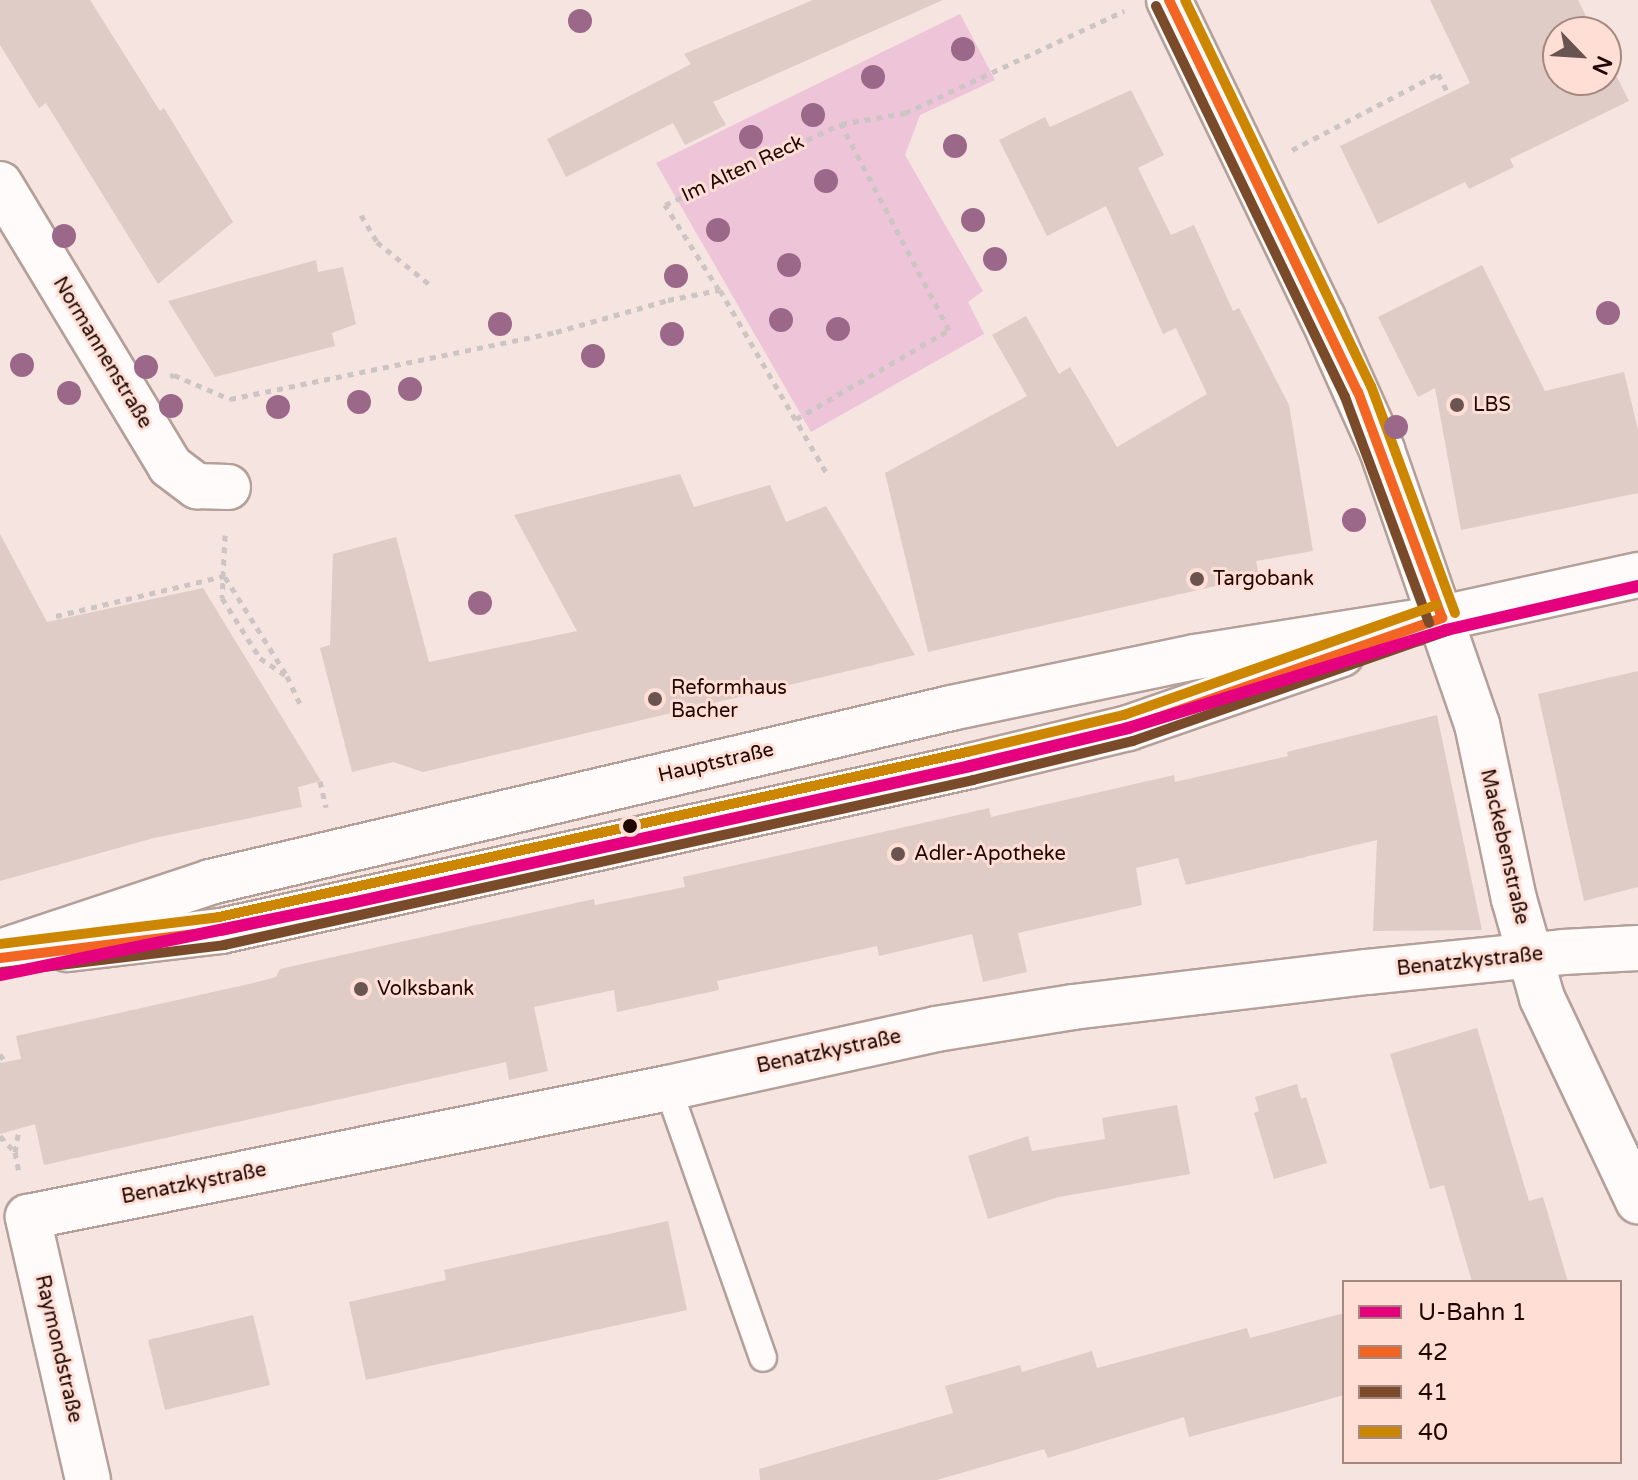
<!DOCTYPE html>
<meta charset="utf-8">
<style>
body{margin:0}
#map{position:relative;width:1638px;height:1480px;overflow:hidden;background:#f5e4df;font-family:"Varela Round",sans-serif}
div>[style]{position:absolute}
[style*='--x']{left:calc(var(--x)*1px);top:calc(var(--y)*1px);width:calc(var(--w)*1px);rotate:calc(var(--a)*1deg)}
.green>*{inset:0;background:#edc4d8}
.building>*{inset:0;background:#e0ccc6}
.path>*{height:5px;margin-top:-2.5px;transform-origin:0;background:repeating-linear-gradient(90deg,#cdc5c3 0 6px,transparent 0 12px)}
.roads{filter:drop-shadow(2px 0 #b49f99) drop-shadow(-2px 0 #b49f99) drop-shadow(0 2px #b49f99) drop-shadow(0 -2px #b49f99)}
.service>*{height:26px;margin:-13px;padding:0 13px;transform-origin:13px;border-radius:13px;background:#fefbfa}
.minor>*{height:44px;margin:-22px;padding:0 22px;transform-origin:22px;border-radius:22px;background:#fefbfa}
.tertiary>*{height:44px;margin:-22px;padding:0 22px;transform-origin:22px;border-radius:22px;background:#fefbfa}
.bus-1>*{height:10px;margin:-5px;padding:0 5px;transform-origin:5px;border-radius:5px;background:#f26522}
.bus-2>*{height:10px;margin:-5px;padding:0 5px;transform-origin:5px;border-radius:5px;background:#7a4b2a}
.bus-3>*{height:10px;margin:-5px;padding:0 5px;transform-origin:5px;border-radius:5px;background:#cc8600}
.metro-1>*{height:12px;margin:-6px;padding:0 6px;transform-origin:6px;border-radius:6px;background:#e5007d}
.trees>*{width:24px;height:24px;margin:-12px;border-radius:50%;background:#9c6889}
.dots>*{width:22px;height:22px;translate:-50% -50%;box-sizing:border-box;border:4px solid #ffdfd5;border-radius:50%}
span{translate:-50% -50%;white-space:nowrap;text-align:center;line-height:1.15;-webkit-text-stroke:6px #ffdfd5;paint-order:stroke}
.street-label{font-size:20px;color:#1f0601}
.poi-label{font-size:20px;color:#1f0601}
.left{translate:0 -50%;text-align:left}
.legend{position:absolute;left:1342px;top:1280px;width:280px;height:184px;box-sizing:border-box;background:#ffdfd5;border:2px solid #a58880;margin:0;padding:10px 14px;list-style:none;font-size:24px;color:#1f0601}
.legend li{display:flex;align-items:center;gap:16px;height:40px}
.legend b{width:40px;border:2px solid #a58880}
.north{position:absolute;left:1542px;top:16px;width:80px;height:80px;box-sizing:border-box;background:#ffdfd5;border:2px solid #a58880;border-radius:50%;rotate:115deg;font-size:22px;font-weight:700;line-height:32px;text-align:center;color:#1f0601}
.north::after{content:'';display:block;margin:auto;width:28px;height:36px;background:#6a544f;clip-path:polygon(50% 0,100% 100%,50% 72%,0 100%)}
</style>
<div id="map">
<div class="green">
<div style="clip-path:polygon(960px 14px,995px 80px,920px 115px,905px 155px,983px 291px,968px 302px,984px 334px,811px 432px,656px 163px)"></div>
</div>
<div class="building">
<div style="clip-path:polygon(0 0,90px 0,160px 111px,164px 108px,233px 222px,158px 284px,46px 103px,39px 108px,0 45px)"></div>
<div style="clip-path:polygon(813px 0,943px 0,713px 102px,726px 125px,685px 145px,673px 123px,566px 177px,547px 139px,691px 64px,684px 54px)"></div>
<div style="clip-path:polygon(1430px 0,1578px 0,1594px 32px,1558px 32px,1558px 80px,1606px 80px,1606px 55px,1629px 101px,1510px 159px,1514px 167px,1469px 189px,1465px 182px,1378px 224px,1340px 146px,1470px 83px)"></div>
<div style="clip-path:polygon(1131px 90px,1164px 155px,1138px 168px,1171px 235px,1194px 225px,1233px 311px,1239px 308px,1289px 405px,1313px 551px,1256px 561px,1259px 576px,928px 652px,885px 473px,1027px 396px,992px 335px,1026px 316px,1059px 374px,1070px 367px,1117px 447px,1207px 394px,1176px 328px,1163px 334px,1106px 206px,1047px 236px,999px 140px,1045px 117px,1050px 127px)"></div>
<div style="clip-path:polygon(316px 260px,318px 272px,343px 267px,356px 324px,332px 333px,335px 346px,215px 377px,168px 301px)"></div>
<div style="clip-path:polygon(1482px 265px,1545px 391px,1624px 372px,1638px 430px,1638px 493px,1461px 530px,1435px 388px,1418px 397px,1378px 317px)"></div>
<div style="clip-path:polygon(680px 474px,694px 507px,770px 485px,786px 522px,826px 506px,915px 655px,423px 772px,393px 762px,352px 772px,320px 648px,330px 645px,333px 554px,396px 537px,429px 662px,577px 631px,514px 515px)"></div>
<div style="clip-path:polygon(0 534px,47px 622px,203px 588px,321px 781px,298px 787px,302px 807px,154px 838px,0 881px)"></div>
<div style="clip-path:polygon(1638px 671px,1638px 887px,1584px 901px,1538px 694px)"></div>
<div style="clip-path:polygon(1437px 715px,1482px 930px,1373px 931px,1377px 840px,1186px 885px,1178px 858px,1136px 868px,1142px 905px,1018px 933px,1027px 972px,983px 982px,972px 934px,879px 956px,877px 946px,717px 981px,719px 990px,617px 1012px,614px 990px,534px 1007px,548px 1071px,509px 1080px,506px 1062px,44px 1165px,35px 1124px,0 1134px,0 1063px,21px 1059px,16px 1036px,249px 984px,276px 977px,280px 969px,476px 925px,594px 899px,595px 905px,685px 887px,683px 877px,989px 808px,991px 817px,1174px 775px,1175px 782px,1288px 756px,1287px 752px)"></div>
<div style="clip-path:polygon(1477px 1028px,1529px 1201px,1543px 1197px,1568px 1282px,1472px 1282px,1444px 1185px,1430px 1189px,1390px 1054px)"></div>
<div style="clip-path:polygon(1297px 1084px,1301px 1099px,1306px 1097px,1327px 1163px,1274px 1179px,1254px 1113px,1259px 1111px,1255px 1097px)"></div>
<div style="clip-path:polygon(1177px 1105px,1190px 1174px,1059px 1197px,988px 1219px,968px 1156px,1028px 1136px,1032px 1151px,1105px 1139px,1102px 1118px)"></div>
<div style="clip-path:polygon(668px 1221px,687px 1310px,366px 1380px,349px 1302px,446px 1280px,444px 1270px)"></div>
<div style="clip-path:polygon(1344px 1313px,1344px 1395px,1294px 1409px,1189px 1437px,1184px 1417px,1048px 1458px,1044px 1449px,937px 1480px,760px 1480px,759px 1469px,953px 1413px,945px 1386px,1020px 1365px,1022px 1372px,1092px 1351px,1097px 1368px,1247px 1328px,1250px 1338px)"></div>
<div style="clip-path:polygon(253px 1315px,270px 1385px,165px 1410px,148px 1340px)"></div>
</div>
<div class="path">
<div style="--x:1292;--y:150;--w:165;--a:-27.5"></div>
<div style="--x:1438;--y:74;--w:21;--a:62"></div>
<div style="--x:361;--y:215;--w:31;--a:59"></div>
<div style="--x:377;--y:242;--w:67;--a:38.9"></div>
<div style="--x:720;--y:290;--w:211;--a:59.8"></div>
<div style="--x:170;--y:376;--w:4;--a:-14"></div>
<div style="--x:174;--y:375;--w:61;--a:23.2"></div>
<div style="--x:230;--y:399;--w:333;--a:-11.6"></div>
<div style="--x:556;--y:332;--w:116;--a:-15.9"></div>
<div style="--x:668;--y:300;--w:52;--a:-11.1"></div>
<div style="--x:719;--y:290;--w:101;--a:-122.4"></div>
<div style="--x:665;--y:205;--w:194;--a:-24.7"></div>
<div style="--x:841;--y:124;--w:65;--a:-9.8"></div>
<div style="--x:905;--y:113;--w:242;--a:-25"></div>
<div style="--x:796;--y:419;--w:177;--a:-30.2"></div>
<div style="--x:949;--y:330;--w:233;--a:-117.7"></div>
<div style="--x:225;--y:535;--w:63;--a:92.7"></div>
<div style="--x:222;--y:598;--w:71;--a:57.7"></div>
<div style="--x:260;--y:658;--w:32;--a:34"></div>
<div style="--x:225;--y:577;--w:117;--a:57.9"></div>
<div style="--x:287;--y:676;--w:33;--a:65"></div>
<div style="--x:56;--y:616;--w:173;--a:-13.4"></div>
<div style="--x:320;--y:781;--w:27;--a:77"></div>
<div style="--x:0;--y:1054;--w:9;--a:58"></div>
<div style="--x:0;--y:1136;--w:22;--a:47"></div>
<div style="--x:15;--y:1152;--w:21;--a:79"></div>
<div style="--x:15;--y:1152;--w:23;--a:-80"></div>
</div>
<div class="roads">
<div class="service">
<div style="--x:668;--y:1088;--w:286;--a:70.6"></div>
</div>
<div class="minor">
<div style="--x:1169;--y:0;--w:353;--a:64.2"></div>
<div style="--x:1323;--y:318;--w:145;--a:65.9"></div>
<div style="--x:1382;--y:450;--w:290;--a:70.9"></div>
<div style="--x:1477;--y:724;--w:179;--a:78.1"></div>
<div style="--x:1514;--y:899;--w:103;--a:74.2"></div>
<div style="--x:1542;--y:998;--w:225;--a:64.7"></div>
<div style="--x:0;--y:184;--w:329;--a:58.9"></div>
<div style="--x:170;--y:466;--w:34;--a:37"></div>
<div style="--x:197;--y:486;--w:31;--a:2"></div>
<div style="--x:88;--y:1480;--w:270;--a:-102.9"></div>
<div style="--x:28;--y:1217;--w:653;--a:-11.4"></div>
<div style="--x:668;--y:1088;--w:274;--a:-12.4"></div>
<div style="--x:936;--y:1029;--w:139;--a:-9.1"></div>
<div style="--x:1073;--y:1007;--w:296;--a:-6.8"></div>
<div style="--x:1367;--y:972;--w:197;--a:-5.8"></div>
<div style="--x:1563;--y:952;--w:75;--a:-3.1"></div>
</div>
<div class="tertiary">
<div style="--x:67;--y:949;--w:155;--a:-6.7"></div>
<div style="--x:221;--y:931;--w:767;--a:-12.42"></div>
<div style="--x:970;--y:766;--w:163;--a:-13.5"></div>
<div style="--x:1128;--y:728;--w:226;--a:-19.1"></div>
<div style="--x:0;--y:952;--w:221;--a:-18.4"></div>
<div style="--x:210;--y:882;--w:761;--a:-13.21"></div>
<div style="--x:951;--y:708;--w:249;--a:-11.8"></div>
<div style="--x:1195;--y:657;--w:250;--a:-9"></div>
<div style="--x:1442;--y:618;--w:201;--a:-12.4"></div>
</div>
</div>
<div class="bus-1">
<div style="--x:1169;--y:0;--w:435;--a:64.3"></div>
<div style="--x:1358;--y:392;--w:241;--a:69.6"></div>
<div style="--x:0;--y:958;--w:223;--a:-7"></div>
<div style="--x:221;--y:931;--w:767;--a:-12.42"></div>
<div style="--x:970;--y:766;--w:163;--a:-13.5"></div>
<div style="--x:1128;--y:728;--w:333;--a:-19.3"></div>
</div>
<div class="bus-2">
<div style="--x:1156;--y:6;--w:434;--a:64.2"></div>
<div style="--x:1345;--y:397;--w:241;--a:69.6"></div>
<div style="--x:2;--y:972;--w:224;--a:-6.9"></div>
<div style="--x:224;--y:945;--w:767;--a:-12.42"></div>
<div style="--x:973;--y:780;--w:165;--a:-13.7"></div>
<div style="--x:1133;--y:741;--w:333;--a:-19.3"></div>
</div>
<div class="bus-3">
<div style="--x:1185;--y:0;--w:428;--a:64.3"></div>
<div style="--x:1371;--y:386;--w:242;--a:69.7"></div>
<div style="--x:0;--y:944;--w:221;--a:-7"></div>
<div style="--x:219;--y:917;--w:766;--a:-12.44"></div>
<div style="--x:967;--y:752;--w:161;--a:-13.3"></div>
<div style="--x:1124;--y:715;--w:332;--a:-19.4"></div>
</div>
<div class="metro-1">
<div style="--x:0;--y:975;--w:354;--a:-11.6"></div>
<div style="--x:347;--y:904;--w:638;--a:-12.49"></div>
<div style="--x:970;--y:766;--w:163;--a:-13.5"></div>
<div style="--x:1128;--y:728;--w:333;--a:-17.1"></div>
<div style="--x:1446;--y:630;--w:197;--a:-12.9"></div>
</div>
<div class="trees">
<div style="left:580px;top:21px"></div>
<div style="left:963px;top:49px"></div>
<div style="left:873px;top:77px"></div>
<div style="left:813px;top:115px"></div>
<div style="left:751px;top:137px"></div>
<div style="left:955px;top:146px"></div>
<div style="left:826px;top:181px"></div>
<div style="left:973px;top:220px"></div>
<div style="left:718px;top:230px"></div>
<div style="left:64px;top:236px"></div>
<div style="left:995px;top:259px"></div>
<div style="left:789px;top:265px"></div>
<div style="left:676px;top:276px"></div>
<div style="left:1608px;top:313px"></div>
<div style="left:781px;top:320px"></div>
<div style="left:500px;top:324px"></div>
<div style="left:838px;top:329px"></div>
<div style="left:672px;top:334px"></div>
<div style="left:593px;top:356px"></div>
<div style="left:22px;top:365px"></div>
<div style="left:146px;top:367px"></div>
<div style="left:410px;top:389px"></div>
<div style="left:69px;top:393px"></div>
<div style="left:359px;top:402px"></div>
<div style="left:171px;top:406px"></div>
<div style="left:278px;top:407px"></div>
<div style="left:1396px;top:427px"></div>
<div style="left:1354px;top:520px"></div>
<div style="left:480px;top:603px"></div>
</div>
<div class="dots">
<div style="left:1457px;top:405px;background:#6a544f"></div>
<div style="left:1197px;top:579px;background:#6a544f"></div>
<div style="left:655px;top:699px;background:#6a544f"></div>
<div style="left:630px;top:826px;background:#1f0601"></div>
<div style="left:898px;top:854px;background:#6a544f"></div>
<div style="left:361px;top:989px;background:#6a544f"></div>
</div>
<div class="street-label">
<span style="left:743px;top:169px;rotate:-25deg">Im Alten Reck</span>
<span style="left:102px;top:353px;rotate:59deg">Normannenstraße</span>
<span style="left:716px;top:763px;rotate:-13deg">Hauptstraße</span>
<span style="left:1504px;top:847px;rotate:77deg">Mackebenstraße</span>
<span style="left:1470px;top:962px;rotate:-6deg">Benatzkystraße</span>
<span style="left:829px;top:1052px;rotate:-12deg">Benatzkystraße</span>
<span style="left:194px;top:1184px;rotate:-11deg">Benatzkystraße</span>
<span style="left:58px;top:1349px;rotate:77deg">Raymondstraße</span>
</div>
<div class="poi-label">
<span class="left" style="left:1473px;top:405px">LBS</span>
<span class="left" style="left:1213px;top:579px">Targobank</span>
<span class="left" style="left:671px;top:700px">Reformhaus<br>Bacher</span>
<span class="left" style="left:914px;top:854px">Adler-Apotheke</span>
<span class="left" style="left:377px;top:989px">Volksbank</span>
</div>
<ul class="legend">
<li><b style="height:10px;background:#e5007d"></b>U-Bahn 1</li>
<li><b style="height:10px;background:#f26522"></b>42</li>
<li><b style="height:10px;background:#7a4b2a"></b>41</li>
<li><b style="height:10px;background:#cc8600"></b>40</li>
</ul>
<div class="north">N</div>
</div>
